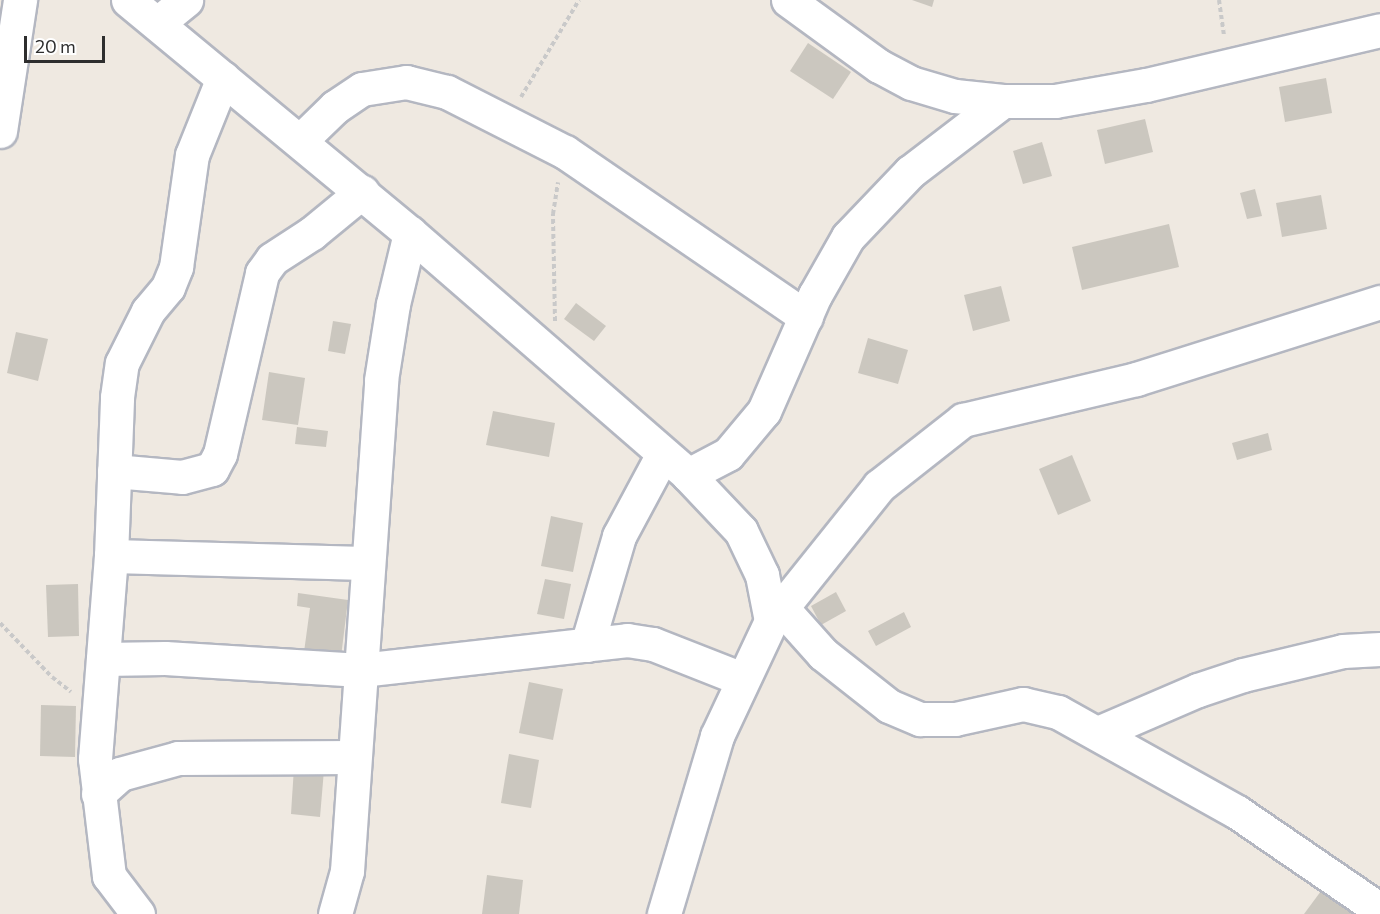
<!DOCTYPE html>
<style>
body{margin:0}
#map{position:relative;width:1380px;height:914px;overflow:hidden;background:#efe9e1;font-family:Commissioner,sans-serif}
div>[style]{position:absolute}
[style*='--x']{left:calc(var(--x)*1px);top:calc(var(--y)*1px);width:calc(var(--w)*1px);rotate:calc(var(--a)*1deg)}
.building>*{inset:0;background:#cbc7bf}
.path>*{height:4px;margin-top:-2px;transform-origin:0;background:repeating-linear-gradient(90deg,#c9c9c9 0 4.5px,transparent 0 7.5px)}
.roads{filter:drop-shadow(2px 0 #b4b7c1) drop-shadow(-2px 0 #b4b7c1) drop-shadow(0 2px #b4b7c1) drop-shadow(0 -2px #b4b7c1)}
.minor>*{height:33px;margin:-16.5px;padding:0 16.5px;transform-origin:16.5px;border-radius:16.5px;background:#fff}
span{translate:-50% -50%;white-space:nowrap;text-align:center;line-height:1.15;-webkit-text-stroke:4.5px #fff;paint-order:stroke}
.scale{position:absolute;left:24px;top:36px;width:81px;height:27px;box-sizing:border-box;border:3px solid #2e2e2e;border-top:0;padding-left:8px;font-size:18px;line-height:21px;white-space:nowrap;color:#2e2e2e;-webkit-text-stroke:4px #fff;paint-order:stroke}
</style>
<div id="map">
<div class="building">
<div style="clip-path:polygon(912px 0,934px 0,932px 7px)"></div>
<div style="clip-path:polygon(808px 43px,851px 72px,833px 99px,790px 71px)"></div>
<div style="clip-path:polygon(1326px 78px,1332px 113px,1285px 122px,1279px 87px)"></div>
<div style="clip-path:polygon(1145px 119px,1153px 152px,1105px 164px,1097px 130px)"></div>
<div style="clip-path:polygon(1042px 142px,1052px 176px,1023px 184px,1013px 151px)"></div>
<div style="clip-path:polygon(1255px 189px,1262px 216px,1247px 219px,1240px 193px)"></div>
<div style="clip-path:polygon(1321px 195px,1327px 229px,1282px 237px,1276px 203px)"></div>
<div style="clip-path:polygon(1169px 224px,1179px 267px,1082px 290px,1072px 247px)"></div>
<div style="clip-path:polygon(1001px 286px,1010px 321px,973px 331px,964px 295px)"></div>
<div style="clip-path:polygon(576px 303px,606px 326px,594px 341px,564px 319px)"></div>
<div style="clip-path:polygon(333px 321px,351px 324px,345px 354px,328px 351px)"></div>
<div style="clip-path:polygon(16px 332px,48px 339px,38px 381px,7px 373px)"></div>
<div style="clip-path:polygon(868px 338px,908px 350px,898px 384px,858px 373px)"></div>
<div style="clip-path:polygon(269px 372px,305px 378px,298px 425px,262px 420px)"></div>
<div style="clip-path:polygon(493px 411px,555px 423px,549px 457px,486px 445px)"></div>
<div style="clip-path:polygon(297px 427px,328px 431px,326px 447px,295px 444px)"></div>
<div style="clip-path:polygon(1268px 433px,1272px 450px,1237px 460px,1232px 443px)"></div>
<div style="clip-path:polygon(1072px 455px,1091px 501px,1058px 515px,1039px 469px)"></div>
<div style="clip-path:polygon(551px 516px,583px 523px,573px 572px,541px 566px)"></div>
<div style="clip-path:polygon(545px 579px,571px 584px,564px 619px,537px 614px)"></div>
<div style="clip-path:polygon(78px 584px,79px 636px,48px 637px,46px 585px)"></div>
<div style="clip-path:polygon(836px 592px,846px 611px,821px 625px,811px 606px)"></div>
<div style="clip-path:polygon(298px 593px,348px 600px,341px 657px,304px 652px,310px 608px,297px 606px)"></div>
<div style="clip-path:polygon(904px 612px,911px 627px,876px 646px,868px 631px)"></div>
<div style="clip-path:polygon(529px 682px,563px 689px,553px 740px,519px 733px)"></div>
<div style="clip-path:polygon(41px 705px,76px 706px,75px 757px,40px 756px)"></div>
<div style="clip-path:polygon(509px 754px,539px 760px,531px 808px,501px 803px)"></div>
<div style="clip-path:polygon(294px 767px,324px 770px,320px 817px,291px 814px)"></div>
<div style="clip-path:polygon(487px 875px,523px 880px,519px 914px,482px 914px)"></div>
<div style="clip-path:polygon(1324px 887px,1361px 914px,1304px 914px)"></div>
</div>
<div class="path">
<div style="--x:1219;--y:0;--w:36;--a:82"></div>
<div style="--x:521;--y:97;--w:113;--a:-59.1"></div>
<div style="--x:555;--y:321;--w:107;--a:-91.1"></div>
<div style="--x:553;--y:214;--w:32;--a:-81"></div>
<div style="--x:0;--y:623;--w:75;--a:46.1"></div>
<div style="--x:52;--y:677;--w:24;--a:38"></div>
</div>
<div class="roads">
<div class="minor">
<div style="--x:128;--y:0;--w:366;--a:39.6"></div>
<div style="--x:410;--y:233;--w:369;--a:41"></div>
<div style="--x:688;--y:475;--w:77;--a:46.6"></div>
<div style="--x:741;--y:531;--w:49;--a:64.5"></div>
<div style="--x:762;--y:575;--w:47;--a:78.9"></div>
<div style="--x:771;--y:621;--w:127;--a:115.2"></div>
<div style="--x:717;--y:736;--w:186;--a:106.6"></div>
<div style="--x:788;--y:0;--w:112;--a:36"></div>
<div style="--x:879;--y:66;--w:36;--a:28"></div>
<div style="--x:911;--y:83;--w:46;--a:16.5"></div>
<div style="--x:955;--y:96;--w:48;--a:5.9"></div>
<div style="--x:1003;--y:101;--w:52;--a:0"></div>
<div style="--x:1055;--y:101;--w:92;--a:-10"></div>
<div style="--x:1146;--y:85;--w:240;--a:-13.2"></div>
<div style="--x:159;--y:22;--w:35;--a:-39"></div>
<div style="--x:0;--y:131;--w:133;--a:-81.3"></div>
<div style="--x:300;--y:141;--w:49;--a:-44.2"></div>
<div style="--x:335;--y:107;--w:32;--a:-34"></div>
<div style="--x:362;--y:89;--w:45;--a:-9"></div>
<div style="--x:406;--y:82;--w:42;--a:13.7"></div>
<div style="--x:447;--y:92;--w:132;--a:27"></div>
<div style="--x:565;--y:152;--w:292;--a:34.4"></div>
<div style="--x:114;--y:471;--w:68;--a:5"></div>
<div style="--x:182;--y:477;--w:31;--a:-15"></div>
<div style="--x:212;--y:469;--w:17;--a:-62"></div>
<div style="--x:220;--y:454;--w:186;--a:-76.9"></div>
<div style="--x:262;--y:273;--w:17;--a:-54"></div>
<div style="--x:272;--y:259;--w:48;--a:-33"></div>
<div style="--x:312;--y:233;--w:65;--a:-39.4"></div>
<div style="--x:688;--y:475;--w:45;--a:-27.7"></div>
<div style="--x:728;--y:454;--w:56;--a:-50.1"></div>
<div style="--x:764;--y:411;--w:127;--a:-66.3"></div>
<div style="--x:815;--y:295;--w:67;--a:-60.4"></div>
<div style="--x:848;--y:237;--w:90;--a:-46.4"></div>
<div style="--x:910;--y:172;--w:117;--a:-37.4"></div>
<div style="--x:111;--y:556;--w:255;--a:1.6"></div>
<div style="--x:781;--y:607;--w:63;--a:48.2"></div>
<div style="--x:823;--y:654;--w:84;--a:38.2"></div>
<div style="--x:889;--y:706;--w:34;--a:23"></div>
<div style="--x:920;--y:719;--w:35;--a:0"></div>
<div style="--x:955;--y:719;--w:70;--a:-12.4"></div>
<div style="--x:1023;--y:704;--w:36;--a:13"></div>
<div style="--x:1058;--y:712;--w:205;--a:29.2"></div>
<div style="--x:1237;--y:812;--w:173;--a:34.4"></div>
<div style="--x:771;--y:621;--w:173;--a:-51.3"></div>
<div style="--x:879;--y:486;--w:107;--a:-38.2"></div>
<div style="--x:963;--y:420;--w:178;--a:-13.3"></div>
<div style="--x:1136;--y:379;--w:256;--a:-17.5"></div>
<div style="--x:587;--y:645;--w:114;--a:-73.6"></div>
<div style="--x:619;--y:536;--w:93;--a:-61.8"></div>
<div style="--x:103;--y:659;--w:62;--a:-0.9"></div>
<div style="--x:165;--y:658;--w:196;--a:3.5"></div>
<div style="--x:361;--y:670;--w:268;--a:-6.4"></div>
<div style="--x:627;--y:640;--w:26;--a:9"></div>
<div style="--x:653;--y:644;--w:96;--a:21.5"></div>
<div style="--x:1098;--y:733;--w:109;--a:-23.3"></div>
<div style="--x:1198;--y:690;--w:47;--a:-18.4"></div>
<div style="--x:1243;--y:675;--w:103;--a:-13.5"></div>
<div style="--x:1343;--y:651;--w:37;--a:-3"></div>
<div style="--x:98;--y:794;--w:30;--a:-42"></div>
<div style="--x:120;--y:774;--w:60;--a:-15.4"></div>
<div style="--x:178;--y:758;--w:175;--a:-0.3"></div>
<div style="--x:138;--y:914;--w:48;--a:-127.3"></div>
<div style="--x:109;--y:876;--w:118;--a:-96.8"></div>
<div style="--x:95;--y:759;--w:204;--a:-85.5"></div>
<div style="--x:111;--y:556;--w:159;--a:-87.8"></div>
<div style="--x:117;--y:397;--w:34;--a:-82"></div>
<div style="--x:122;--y:363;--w:58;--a:-63.4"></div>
<div style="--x:148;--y:311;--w:31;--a:-50"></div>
<div style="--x:168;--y:287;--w:22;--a:-68"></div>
<div style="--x:176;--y:267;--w:113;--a:-81.9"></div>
<div style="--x:192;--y:155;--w:83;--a:-68.1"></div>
<div style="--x:335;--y:914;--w:45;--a:-74.4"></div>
<div style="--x:347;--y:871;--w:492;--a:-86"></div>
<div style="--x:381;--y:380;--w:77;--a:-81"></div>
<div style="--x:393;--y:304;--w:73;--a:-76.5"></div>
</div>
</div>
<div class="scale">20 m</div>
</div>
